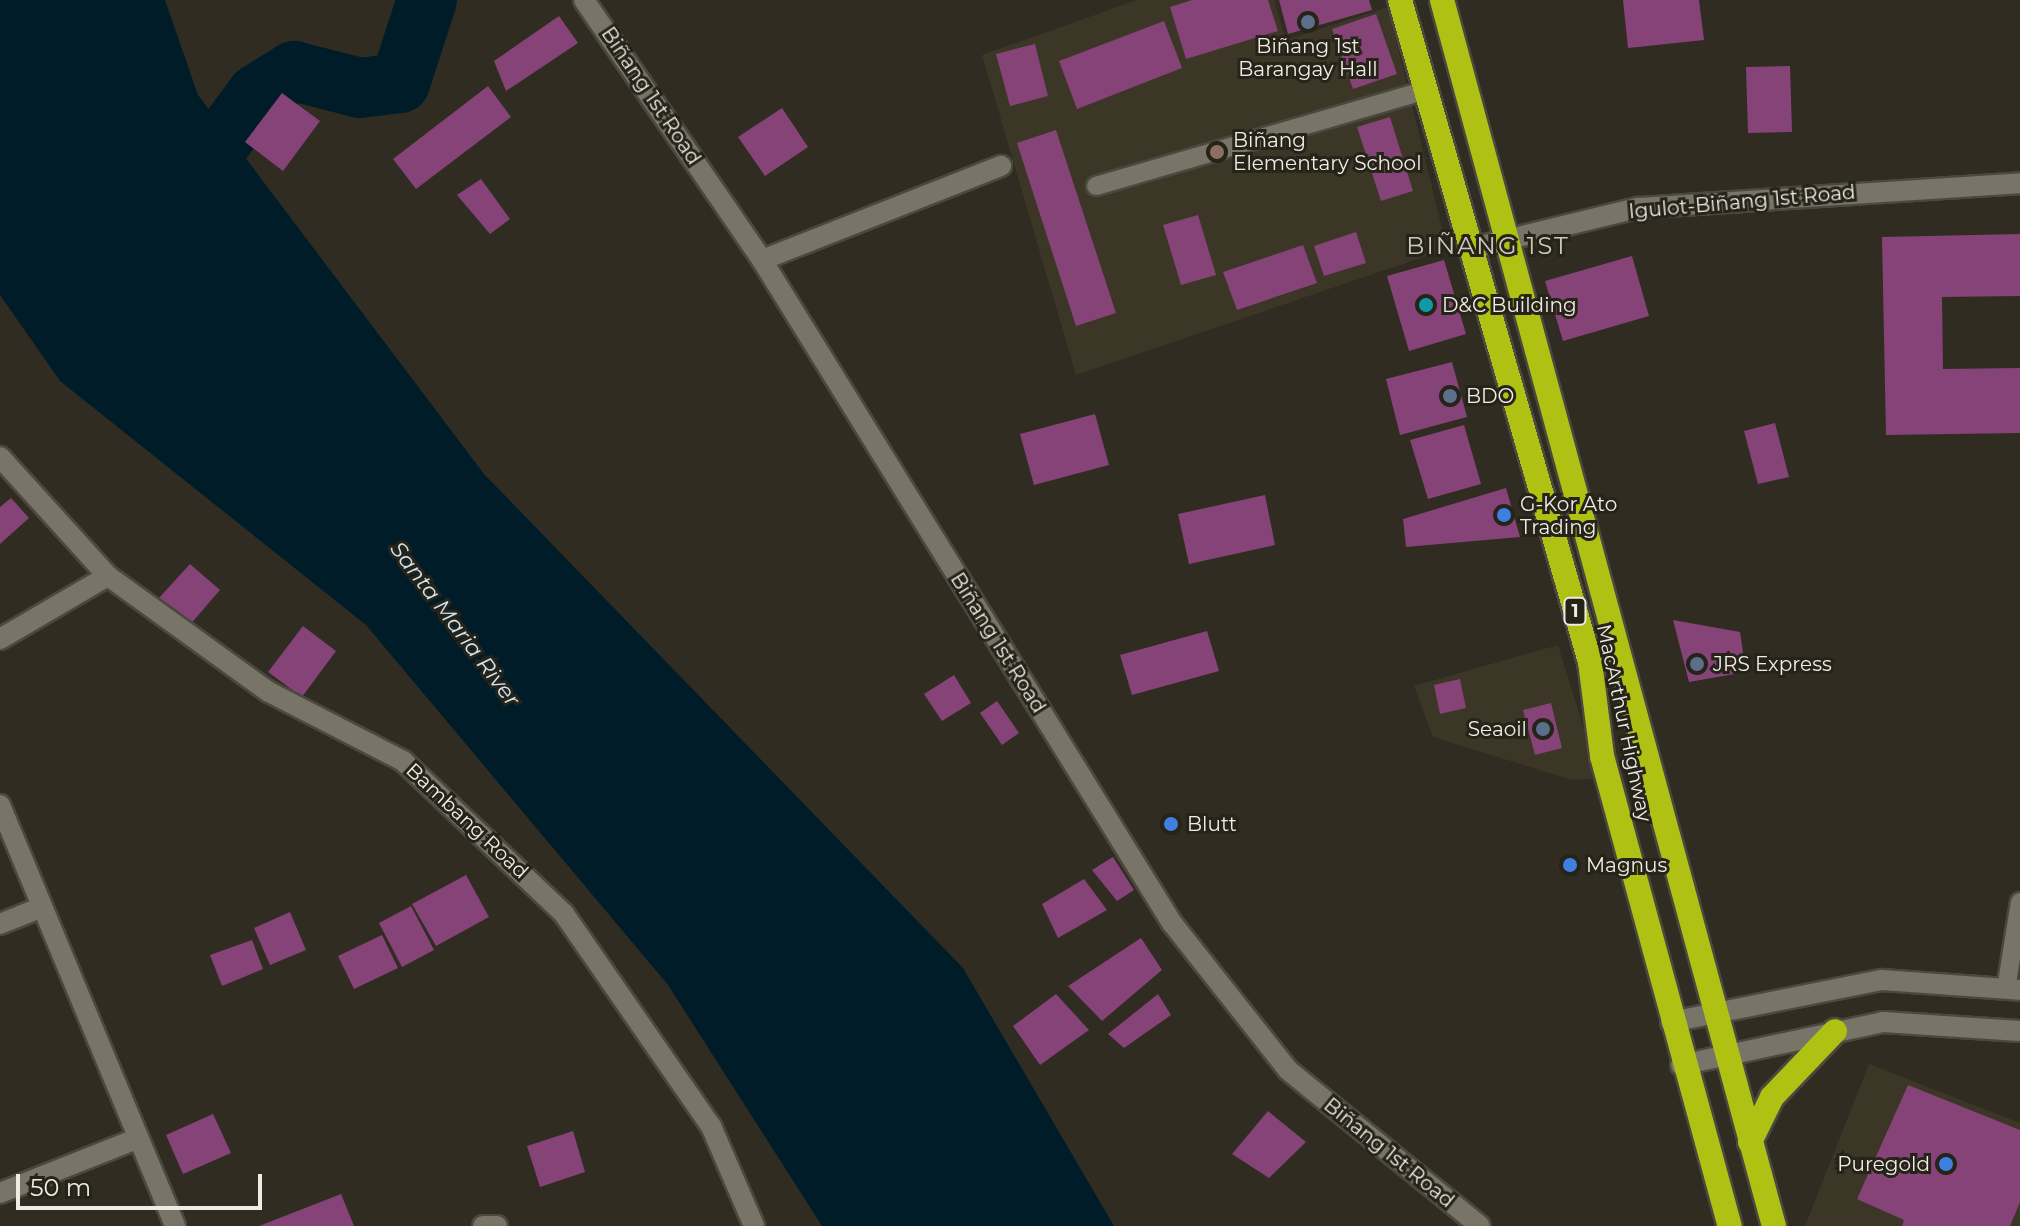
<!DOCTYPE html>
<meta charset="utf-8">
<style>
body{margin:0}
#map{position:relative;width:2020px;height:1226px;overflow:hidden;background:#302c22;font-family:Montserrat,sans-serif}
div>[style]{position:absolute}
[style*='--x']{left:calc(var(--x)*1px);top:calc(var(--y)*1px);width:calc(var(--w)*1px);rotate:calc(var(--a)*1deg)}
.built>*{inset:0;background:#3c3626}
.water>*{inset:0;background:#001c29}
.river>*{height:60px;margin:-30px;padding:0 30px;transform-origin:30px;border-radius:30px;background:#001c29}
.building>*{inset:0;background:#854378}
.roads{filter:drop-shadow(2px 0 #4b493f) drop-shadow(-2px 0 #4b493f) drop-shadow(0 2px #4b493f) drop-shadow(0 -2px #4b493f)}
.lane>*{height:18px;margin:-9px;padding:0 9px;transform-origin:9px;border-radius:9px;background:#787468}
.street>*{height:20px;margin:-10px;padding:0 10px;transform-origin:10px;border-radius:10px;background:#787468}
.secondary>*{height:20px;margin:-10px;padding:0 10px;transform-origin:10px;border-radius:10px;background:#787468}
.highway>*{height:24px;margin:-12px;padding:0 12px;transform-origin:12px;border-radius:12px;background:#afc214}
.dots>*{width:22px;height:22px;translate:-50% -50%;box-sizing:border-box;border:4px solid #262319;border-radius:50%}
span{translate:-50% -50%;white-space:nowrap;text-align:center;line-height:1.15;-webkit-text-stroke:6px #262319;paint-order:stroke}
.shield-label span{padding:2px 6px;background:#262319;border:2px solid;border-radius:6px;-webkit-text-stroke-width:0}
.shield-label{font-size:18px;color:#eeece5;font-weight:700}
.poi-label{font-size:20px;color:#eeece5}
.left{translate:0 -50%;text-align:left}
.right{translate:-100% -50%;text-align:right}
.street-label{font-size:20px;color:#eeece5}
.water-label{font-size:22px;color:#d0e6f2;font-style:italic}
.quarter-label{font-size:24px;color:#cdc8bc;letter-spacing:2px}
.scale{position:absolute;left:16px;top:1174px;width:246px;height:36px;box-sizing:border-box;border:4px solid #eeece5;border-top:0;padding-left:10px;font-size:24px;line-height:28px;white-space:nowrap;color:#eeece5;-webkit-text-stroke:6px #262319;paint-order:stroke}
</style>
<div id="map">
<div class="built">
<div style="clip-path:polygon(1137px 0,1274px 0,1286px 40px,1388px 7px,1447px 249px,1076px 375px,982px 55px)"></div>
<div style="clip-path:polygon(1558px 645px,1599px 778px,1572px 780px,1433px 737px,1414px 686px)"></div>
<div style="clip-path:polygon(1869px 1064px,2020px 1123px,2020px 1226px,1805px 1226px)"></div>
</div>
<div class="water">
<div style="clip-path:polygon(0 0,165px 0,198px 95px,484px 474px,963px 968px,1114px 1226px,822px 1226px,668px 985px,366px 625px,60px 381px,0 295px)"></div>
</div>
<div class="river">
<div style="--x:178;--y:200;--w:132;--a:-53.3"></div>
<div style="--x:257;--y:94;--w:44;--a:-31.9"></div>
<div style="--x:294;--y:71;--w:68;--a:14.4"></div>
<div style="--x:360;--y:88;--w:40;--a:-7.1"></div>
<div style="--x:400;--y:83;--w:87;--a:-72"></div>
</div>
<div class="building">
<div style="clip-path:polygon(1192px 0,1268px 0,1278px 31px,1186px 59px,1170px 7px)"></div>
<div style="clip-path:polygon(1279px 0,1369px 0,1372px 10px,1288px 34px)"></div>
<div style="clip-path:polygon(1623px 0,1699px 0,1704px 40px,1628px 48px)"></div>
<div style="clip-path:polygon(1376px 14px,1397px 74px,1353px 89px,1332px 29px)"></div>
<div style="clip-path:polygon(559px 16px,578px 43px,506px 91px,494px 61px)"></div>
<div style="clip-path:polygon(1164px 21px,1182px 68px,1077px 109px,1059px 61px)"></div>
<div style="clip-path:polygon(1035px 44px,1048px 96px,1010px 106px,996px 54px)"></div>
<div style="clip-path:polygon(1790px 66px,1792px 132px,1748px 133px,1746px 67px)"></div>
<div style="clip-path:polygon(488px 86px,511px 117px,416px 189px,393px 159px)"></div>
<div style="clip-path:polygon(282px 93px,320px 121px,283px 171px,245px 142px)"></div>
<div style="clip-path:polygon(782px 108px,808px 147px,765px 176px,738px 137px)"></div>
<div style="clip-path:polygon(1390px 117px,1413px 191px,1381px 201px,1357px 127px)"></div>
<div style="clip-path:polygon(1056px 130px,1116px 313px,1076px 326px,1017px 143px)"></div>
<div style="clip-path:polygon(481px 179px,510px 219px,490px 234px,457px 195px)"></div>
<div style="clip-path:polygon(1198px 215px,1216px 275px,1181px 285px,1163px 225px)"></div>
<div style="clip-path:polygon(1356px 232px,1366px 263px,1324px 276px,1314px 246px)"></div>
<div style="clip-path:polygon(2020px 234px,2020px 296px,1942px 297px,1943px 369px,2020px 368px,2020px 433px,1886px 435px,1882px 237px)"></div>
<div style="clip-path:polygon(1303px 245px,1317px 283px,1237px 310px,1223px 272px)"></div>
<div style="clip-path:polygon(1632px 256px,1649px 316px,1563px 341px,1545px 281px)"></div>
<div style="clip-path:polygon(1444px 260px,1466px 334px,1409px 351px,1387px 276px)"></div>
<div style="clip-path:polygon(1452px 362px,1467px 417px,1400px 435px,1386px 379px)"></div>
<div style="clip-path:polygon(1095px 414px,1109px 465px,1034px 485px,1020px 434px)"></div>
<div style="clip-path:polygon(1775px 423px,1789px 477px,1758px 484px,1744px 431px)"></div>
<div style="clip-path:polygon(1464px 425px,1481px 484px,1428px 499px,1410px 440px)"></div>
<div style="clip-path:polygon(1506px 488px,1520px 537px,1406px 547px,1403px 519px)"></div>
<div style="clip-path:polygon(1265px 495px,1275px 545px,1189px 564px,1178px 514px)"></div>
<div style="clip-path:polygon(11px 498px,29px 518px,0 544px,0 507px)"></div>
<div style="clip-path:polygon(190px 564px,220px 590px,189px 626px,158px 599px)"></div>
<div style="clip-path:polygon(1673px 620px,1740px 632px,1746px 672px,1689px 682px)"></div>
<div style="clip-path:polygon(303px 626px,336px 651px,302px 697px,268px 672px)"></div>
<div style="clip-path:polygon(1207px 631px,1219px 671px,1132px 695px,1120px 655px)"></div>
<div style="clip-path:polygon(954px 675px,971px 703px,942px 721px,924px 694px)"></div>
<div style="clip-path:polygon(1460px 679px,1466px 708px,1440px 714px,1434px 685px)"></div>
<div style="clip-path:polygon(997px 701px,1019px 733px,1002px 745px,980px 713px)"></div>
<div style="clip-path:polygon(1551px 703px,1562px 748px,1535px 755px,1523px 710px)"></div>
<div style="clip-path:polygon(1113px 857px,1134px 890px,1117px 901px,1092px 870px)"></div>
<div style="clip-path:polygon(466px 875px,489px 917px,436px 946px,412px 904px)"></div>
<div style="clip-path:polygon(1084px 879px,1107px 910px,1058px 938px,1042px 904px)"></div>
<div style="clip-path:polygon(411px 906px,434px 950px,402px 967px,379px 923px)"></div>
<div style="clip-path:polygon(290px 912px,306px 950px,270px 965px,254px 928px)"></div>
<div style="clip-path:polygon(382px 935px,398px 968px,354px 989px,338px 956px)"></div>
<div style="clip-path:polygon(1141px 938px,1162px 970px,1102px 1021px,1068px 986px)"></div>
<div style="clip-path:polygon(252px 940px,263px 969px,222px 986px,210px 955px)"></div>
<div style="clip-path:polygon(1056px 994px,1089px 1030px,1040px 1065px,1013px 1026px)"></div>
<div style="clip-path:polygon(1158px 994px,1171px 1015px,1124px 1048px,1108px 1034px)"></div>
<div style="clip-path:polygon(1908px 1085px,2020px 1130px,2020px 1202px,2010px 1226px,1902px 1226px,1904px 1220px,1857px 1199px)"></div>
<div style="clip-path:polygon(1268px 1111px,1306px 1142px,1269px 1178px,1232px 1154px)"></div>
<div style="clip-path:polygon(213px 1114px,231px 1153px,183px 1174px,166px 1135px)"></div>
<div style="clip-path:polygon(573px 1131px,585px 1172px,540px 1187px,527px 1146px)"></div>
<div style="clip-path:polygon(341px 1194px,354px 1226px,259px 1226px)"></div>
</div>
<div class="roads">
<div class="lane">
<div style="--x:1096;--y:186;--w:341;--a:-16.2"></div>
<div style="--x:2006;--y:989;--w:88;--a:-80.9"></div>
</div>
<div class="street">
<div style="--x:584;--y:0;--w:315;--a:55.6"></div>
<div style="--x:762;--y:260;--w:780;--a:58.27"></div>
<div style="--x:1172;--y:923;--w:187;--a:51.7"></div>
<div style="--x:1288;--y:1070;--w:247;--a:39.1"></div>
<div style="--x:1468;--y:249;--w:175;--a:-13.6"></div>
<div style="--x:1638;--y:208;--w:383;--a:-3.7"></div>
<div style="--x:762;--y:260;--w:257;--a:-21.5"></div>
<div style="--x:0;--y:457;--w:161;--a:47.8"></div>
<div style="--x:108;--y:576;--w:198;--a:35.8"></div>
<div style="--x:269;--y:692;--w:151;--a:27.2"></div>
<div style="--x:403;--y:761;--w:222;--a:43.5"></div>
<div style="--x:564;--y:914;--w:258;--a:55.3"></div>
<div style="--x:711;--y:1126;--w:109;--a:66.7"></div>
<div style="--x:0;--y:639;--w:125;--a:-30.3"></div>
<div style="--x:0;--y:805;--w:456;--a:67.4"></div>
<div style="--x:0;--y:924;--w:45;--a:-22"></div>
<div style="--x:0;--y:1193;--w:149;--a:-21.6"></div>
<div style="--x:483;--y:1226;--w:14;--a:0"></div>
</div>
<div class="secondary">
<div style="--x:1671;--y:1022;--w:215;--a:-11.3"></div>
<div style="--x:1882;--y:980;--w:138;--a:4.1"></div>
<div style="--x:1681;--y:1065;--w:207;--a:-12"></div>
<div style="--x:1883;--y:1022;--w:137;--a:3.8"></div>
</div>
<div class="highway">
<div style="--x:1400;--y:0;--w:689;--a:73.99"></div>
<div style="--x:1590;--y:662;--w:95;--a:82.7"></div>
<div style="--x:1602;--y:756;--w:487;--a:74.8"></div>
<div style="--x:1442;--y:0;--w:1270;--a:74.85"></div>
<div style="--x:1750;--y:1142;--w:50;--a:-63.9"></div>
<div style="--x:1772;--y:1097;--w:91;--a:-46.3"></div>
</div>
</div>
<div class="dots">
<div style="left:1308px;top:22px;background:#5c6f8a"></div>
<div style="left:1217px;top:152px;background:#8d6e63"></div>
<div style="left:1426px;top:305px;background:#0f9aa8"></div>
<div style="left:1450px;top:396px;background:#5c6f8a"></div>
<div style="left:1504px;top:515px;background:#3f7fe0"></div>
<div style="left:1697px;top:664px;background:#5c6f8a"></div>
<div style="left:1543px;top:729px;background:#5c6f8a"></div>
<div style="left:1171px;top:824px;background:#3f7fe0"></div>
<div style="left:1570px;top:865px;background:#3f7fe0"></div>
<div style="left:1946px;top:1164px;background:#3f7fe0"></div>
</div>
<div class="shield-label">
<span style="left:1575px;top:611px">1</span>
</div>
<div class="poi-label">
<span style="left:1308px;top:58px">Biñang 1st<br>Barangay Hall</span>
<span class="left" style="left:1233px;top:152px">Biñang<br>Elementary School</span>
<span class="left" style="left:1442px;top:305px">D&amp;C Building</span>
<span class="left" style="left:1466px;top:396px">BDO</span>
<span class="left" style="left:1520px;top:516px">G-Kor Ato<br>Trading</span>
<span class="left" style="left:1713px;top:664px">JRS Express</span>
<span class="right" style="left:1527px;top:729px">Seaoil</span>
<span class="left" style="left:1187px;top:824px">Blutt</span>
<span class="left" style="left:1586px;top:865px">Magnus</span>
<span class="right" style="left:1930px;top:1164px">Puregold</span>
</div>
<div class="street-label">
<span style="left:651px;top:96px;rotate:56deg">Biñang 1st Road</span>
<span style="left:1742px;top:202px;rotate:-5deg">Igulot-Biñang 1st Road</span>
<span style="left:998px;top:643px;rotate:58deg">Biñang 1st Road</span>
<span style="left:1624px;top:723px;rotate:78deg">MacArthur Highway</span>
<span style="left:467px;top:821px;rotate:43deg">Bambang Road</span>
<span style="left:1389px;top:1153px;rotate:39deg">Biñang 1st Road</span>
</div>
<div class="water-label">
<span style="left:455px;top:624px;rotate:53deg">Santa Maria River</span>
</div>
<div class="quarter-label">
<span style="left:1488px;top:246px">BIÑANG 1ST</span>
</div>
<div class="scale">50 m</div>
</div>
